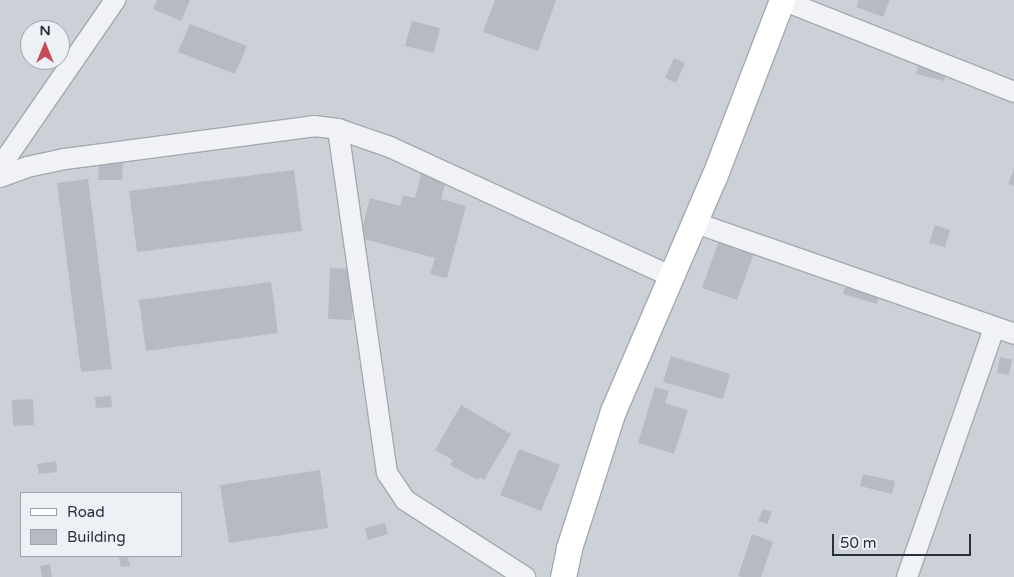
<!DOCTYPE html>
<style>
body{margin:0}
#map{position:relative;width:1014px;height:577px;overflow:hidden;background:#dee2e7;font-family:"Varela Round",sans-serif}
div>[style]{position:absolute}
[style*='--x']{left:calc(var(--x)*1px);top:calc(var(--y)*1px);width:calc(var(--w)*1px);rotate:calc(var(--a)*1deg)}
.built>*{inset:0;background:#ccd1d8}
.building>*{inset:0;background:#b6bbc3}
.roads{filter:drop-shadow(1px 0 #a4a9b1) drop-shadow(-1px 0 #a4a9b1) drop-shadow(0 1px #a4a9b1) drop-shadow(0 -1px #a4a9b1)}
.minor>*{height:20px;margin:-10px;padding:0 10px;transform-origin:10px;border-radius:10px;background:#f1f2f5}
.major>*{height:25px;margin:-12.5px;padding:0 12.5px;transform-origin:12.5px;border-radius:12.5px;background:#fff}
span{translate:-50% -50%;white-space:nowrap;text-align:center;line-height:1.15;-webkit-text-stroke:4.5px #edf0f5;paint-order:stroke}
.legend{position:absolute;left:20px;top:492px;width:162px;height:65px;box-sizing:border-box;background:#edf0f5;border:1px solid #9ea3ab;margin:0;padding:6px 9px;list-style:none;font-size:15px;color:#28303d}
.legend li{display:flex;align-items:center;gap:10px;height:25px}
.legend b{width:25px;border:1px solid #9ea3ab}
.north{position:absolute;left:20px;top:20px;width:50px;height:50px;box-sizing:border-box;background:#edf0f5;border:1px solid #9ea3ab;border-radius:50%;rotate:0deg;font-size:14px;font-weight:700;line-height:20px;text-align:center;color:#28303d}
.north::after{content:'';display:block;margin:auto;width:18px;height:22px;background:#c54a5c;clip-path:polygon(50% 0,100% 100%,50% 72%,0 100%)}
.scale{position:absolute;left:832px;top:534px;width:139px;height:22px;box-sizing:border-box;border:2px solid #28303d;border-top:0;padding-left:6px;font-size:15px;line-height:18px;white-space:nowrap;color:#28303d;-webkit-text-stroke:4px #edf0f5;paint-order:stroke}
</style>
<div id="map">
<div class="built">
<div style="clip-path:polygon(evenodd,0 0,1014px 0,1014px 577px,0 577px,0 0,30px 30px,60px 30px,60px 60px,30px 60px,30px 30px,0 0,21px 493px,181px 493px,181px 556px,21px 556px,21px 493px)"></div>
</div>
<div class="building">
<div style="clip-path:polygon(157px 0,190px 0,181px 21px,153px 9px)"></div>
<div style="clip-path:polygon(495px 0,556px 0,538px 51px,483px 32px)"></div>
<div style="clip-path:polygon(859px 0,890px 0,883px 17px,856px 7px)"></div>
<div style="clip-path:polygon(412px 21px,440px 28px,434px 53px,405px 46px)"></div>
<div style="clip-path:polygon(190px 24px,247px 46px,235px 74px,178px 52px)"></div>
<div style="clip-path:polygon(920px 57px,948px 63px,944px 81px,916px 74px)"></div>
<div style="clip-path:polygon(674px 58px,685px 63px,676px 83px,665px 78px)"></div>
<div style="clip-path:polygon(99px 160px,123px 161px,122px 180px,98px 180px)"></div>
<div style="clip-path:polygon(1014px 169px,1014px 186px,1008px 184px)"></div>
<div style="clip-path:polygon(294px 170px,302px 231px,137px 252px,129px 191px)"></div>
<div style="clip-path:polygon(421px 174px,446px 181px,441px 199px,466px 206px,447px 278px,430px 274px,435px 258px,360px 238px,370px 198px,400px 206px,403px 195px,415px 198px)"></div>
<div style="clip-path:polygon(88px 179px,112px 369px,81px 372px,57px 183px)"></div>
<div style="clip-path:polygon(725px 224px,760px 237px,737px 300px,702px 288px)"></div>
<div style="clip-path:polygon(935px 225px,950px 230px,945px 247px,929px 243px)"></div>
<div style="clip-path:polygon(330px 268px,354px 269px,352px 320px,328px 319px)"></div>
<div style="clip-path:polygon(850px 272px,883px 283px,877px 304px,843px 294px)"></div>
<div style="clip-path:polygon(271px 282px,278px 333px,146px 351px,139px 300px)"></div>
<div style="clip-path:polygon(671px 356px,730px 374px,723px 399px,663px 382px)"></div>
<div style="clip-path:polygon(1000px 357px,1012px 359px,1009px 375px,997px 373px)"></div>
<div style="clip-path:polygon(655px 387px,669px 391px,665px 403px,688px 410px,674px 454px,638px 443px)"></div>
<div style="clip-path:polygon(111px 396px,112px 407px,96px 408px,95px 397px)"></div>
<div style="clip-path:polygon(33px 399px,34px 425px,13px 426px,12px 400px)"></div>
<div style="clip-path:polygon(461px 405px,511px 434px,484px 480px,480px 477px,478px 480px,450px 465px,453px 460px,435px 450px)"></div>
<div style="clip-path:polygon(519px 449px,560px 465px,541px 511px,500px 495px)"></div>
<div style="clip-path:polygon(56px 461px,57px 472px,39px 474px,37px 464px)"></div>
<div style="clip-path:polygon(320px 470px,328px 528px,229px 543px,220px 485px)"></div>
<div style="clip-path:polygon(863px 474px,895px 481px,892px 494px,860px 486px)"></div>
<div style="clip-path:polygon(763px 509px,772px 512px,767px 524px,758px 521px)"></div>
<div style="clip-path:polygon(385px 523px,388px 534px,368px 540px,365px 528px)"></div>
<div style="clip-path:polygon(752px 534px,773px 542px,761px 577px,742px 577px,738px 576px)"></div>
<div style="clip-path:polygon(128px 556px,130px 566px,121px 567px,119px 557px)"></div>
<div style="clip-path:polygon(50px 564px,52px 577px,42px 577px,40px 566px)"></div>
</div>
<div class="roads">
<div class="minor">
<div style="--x:782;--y:0;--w:250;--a:21.6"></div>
<div style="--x:338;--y:129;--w:347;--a:81.9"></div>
<div style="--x:387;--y:473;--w:32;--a:56"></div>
<div style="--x:405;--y:500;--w:143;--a:32.7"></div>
<div style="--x:0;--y:167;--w:203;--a:-55.4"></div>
<div style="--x:0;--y:177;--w:29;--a:-20"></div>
<div style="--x:27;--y:167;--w:39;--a:-12"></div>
<div style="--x:65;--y:159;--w:251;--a:-7.5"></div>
<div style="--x:314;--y:126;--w:24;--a:7"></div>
<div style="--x:338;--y:129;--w:55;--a:19.1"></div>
<div style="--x:390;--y:147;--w:309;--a:24.7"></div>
<div style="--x:693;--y:222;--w:340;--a:19.2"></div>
<div style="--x:907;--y:577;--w:264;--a:-70.7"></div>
</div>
<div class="major">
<div style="--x:563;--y:577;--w:30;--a:-78"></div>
<div style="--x:569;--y:548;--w:144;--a:-72.2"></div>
<div style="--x:613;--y:411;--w:255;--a:-66.7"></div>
<div style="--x:714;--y:177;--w:190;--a:-69"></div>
</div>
</div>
<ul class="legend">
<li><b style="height:6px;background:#fff"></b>Road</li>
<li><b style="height:14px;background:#b6bbc3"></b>Building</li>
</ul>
<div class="north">N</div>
<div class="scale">50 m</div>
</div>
